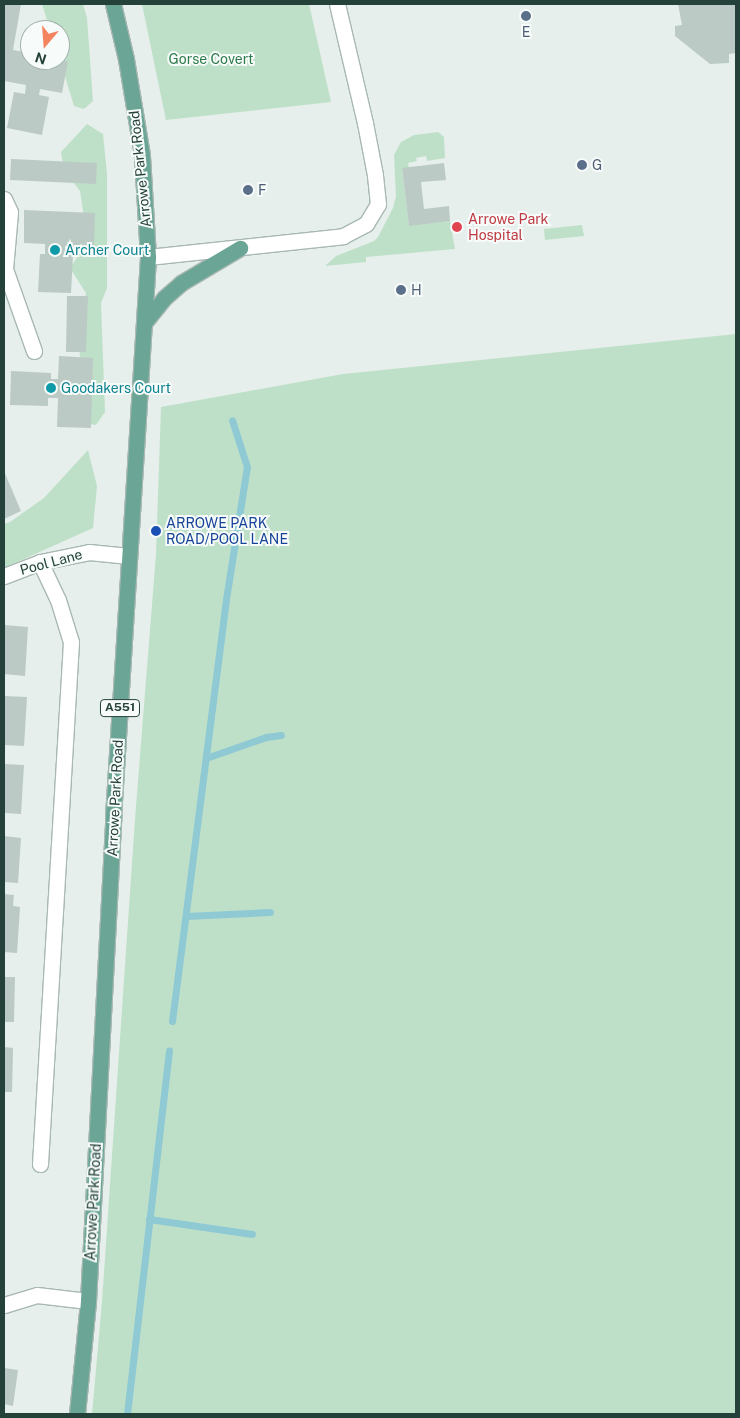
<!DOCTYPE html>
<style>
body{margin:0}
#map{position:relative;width:740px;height:1418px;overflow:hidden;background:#e6efeb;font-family:"Public Sans",sans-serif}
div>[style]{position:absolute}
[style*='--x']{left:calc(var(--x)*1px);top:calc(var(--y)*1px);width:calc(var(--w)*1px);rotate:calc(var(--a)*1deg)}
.green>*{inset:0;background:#bfe0c8}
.stream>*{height:7px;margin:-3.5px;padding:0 3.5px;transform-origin:3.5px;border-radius:3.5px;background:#8ec9d4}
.building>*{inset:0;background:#bbcac4}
.roads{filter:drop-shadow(1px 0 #a8b8b2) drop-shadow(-1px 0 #a8b8b2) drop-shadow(0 1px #a8b8b2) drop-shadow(0 -1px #a8b8b2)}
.minor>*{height:15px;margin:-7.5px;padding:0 7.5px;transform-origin:7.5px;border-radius:7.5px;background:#fff}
.major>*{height:15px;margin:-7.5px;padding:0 7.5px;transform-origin:7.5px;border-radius:7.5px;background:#6aa596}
.dots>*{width:14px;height:14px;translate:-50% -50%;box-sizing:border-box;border:2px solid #f7fbf9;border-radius:50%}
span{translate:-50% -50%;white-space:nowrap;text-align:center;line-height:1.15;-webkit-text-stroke:4px #f7fbf9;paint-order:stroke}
.shield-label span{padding:1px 4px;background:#f7fbf9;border:1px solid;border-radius:4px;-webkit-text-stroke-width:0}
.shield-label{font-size:12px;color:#24423a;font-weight:700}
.service-label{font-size:14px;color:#4e5e75}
.left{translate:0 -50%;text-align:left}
.park-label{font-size:14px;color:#2d7a4b}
.street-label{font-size:14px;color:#24423a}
.health-label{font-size:14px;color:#be3a42}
.culture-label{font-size:14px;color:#0d838f}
.transit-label{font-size:14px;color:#164399}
.frame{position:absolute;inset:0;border:5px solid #24423a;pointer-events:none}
.north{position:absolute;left:20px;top:20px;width:50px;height:50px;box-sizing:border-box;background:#f7fbf9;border:1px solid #a3b1ad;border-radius:50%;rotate:198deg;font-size:14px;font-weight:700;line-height:20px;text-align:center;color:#24423a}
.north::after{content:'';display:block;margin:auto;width:18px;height:22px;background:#f4845f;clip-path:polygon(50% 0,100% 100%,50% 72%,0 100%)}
</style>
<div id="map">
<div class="green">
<div style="clip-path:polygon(42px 4px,83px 4px,87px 18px,93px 101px,84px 109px,74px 106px,60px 60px,60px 30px,50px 30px)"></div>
<div style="clip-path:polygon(142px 4px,309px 4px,331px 102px,166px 120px)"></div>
<div style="clip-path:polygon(87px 124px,103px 134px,107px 174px,107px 288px,101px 303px,105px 412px,96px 425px,82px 423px,79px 333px,86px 293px,70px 268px,82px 250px,83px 211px,80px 191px,64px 170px,61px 152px)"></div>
<div style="clip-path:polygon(438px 132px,444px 137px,445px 158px,427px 161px,426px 156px,416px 158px,417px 161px,408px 163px,409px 168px,402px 169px,409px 225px,450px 221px,455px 249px,366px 257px,366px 262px,325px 266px,336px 256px,374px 241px,378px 237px,393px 208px,396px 196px,394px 155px,401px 142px,414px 135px)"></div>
<div style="clip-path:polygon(582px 225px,584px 236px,545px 240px,544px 229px)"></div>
<div style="clip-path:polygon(736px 334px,736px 1414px,92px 1414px,102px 1302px,135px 819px,156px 554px,161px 407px,343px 374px)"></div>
<div style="clip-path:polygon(88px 450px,97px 486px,93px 528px,4px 568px,4px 524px,10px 522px,44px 498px)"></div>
</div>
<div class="stream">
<div style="--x:206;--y:758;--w:64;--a:-19.3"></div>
<div style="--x:266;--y:737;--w:15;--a:-8"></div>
<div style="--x:186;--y:916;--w:84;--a:-2.7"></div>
<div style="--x:172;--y:1021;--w:425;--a:-82.7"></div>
<div style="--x:226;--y:599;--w:134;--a:-81"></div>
<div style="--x:247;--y:467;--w:49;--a:-107.7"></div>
<div style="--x:149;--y:1219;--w:104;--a:8.3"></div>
<div style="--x:127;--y:1414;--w:366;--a:-83.4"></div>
</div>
<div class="building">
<div style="clip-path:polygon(4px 4px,21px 4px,13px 50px,30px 53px,30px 60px,68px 61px,62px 93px,40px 89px,39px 95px,49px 97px,42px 135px,7px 128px,14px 92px,25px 94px,26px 85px,4px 81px)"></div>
<div style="clip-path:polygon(678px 4px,736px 4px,736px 53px,729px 54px,729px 63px,710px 64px,675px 36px,675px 26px,682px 25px)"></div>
<div style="clip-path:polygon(11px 159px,97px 163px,96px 184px,10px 180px)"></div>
<div style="clip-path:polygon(444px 163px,446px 180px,421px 182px,424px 209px,449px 206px,450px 221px,409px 226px,402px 168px)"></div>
<div style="clip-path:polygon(24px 210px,95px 213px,94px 247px,65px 246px,65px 255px,73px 255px,71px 293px,38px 292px,40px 254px,45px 254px,45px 244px,24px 243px)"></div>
<div style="clip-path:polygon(67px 296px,88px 296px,86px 352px,66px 352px)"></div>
<div style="clip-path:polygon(59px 356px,93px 358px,91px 428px,57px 427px,58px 398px,48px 398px,48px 406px,10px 405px,11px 371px,51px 373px,51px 379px,58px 379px)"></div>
<div style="clip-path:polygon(4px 471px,21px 511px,4px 519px)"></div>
<div style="clip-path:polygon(4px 625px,28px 627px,25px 676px,4px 674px)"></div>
<div style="clip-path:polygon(4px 696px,27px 697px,24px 746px,4px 745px)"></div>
<div style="clip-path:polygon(4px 764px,24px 765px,21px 814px,4px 813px)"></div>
<div style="clip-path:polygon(4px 836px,21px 838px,18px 883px,4px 882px)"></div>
<div style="clip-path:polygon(4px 894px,14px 895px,13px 906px,20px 907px,17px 953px,4px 952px)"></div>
<div style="clip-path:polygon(4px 977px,15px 977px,14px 1022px,4px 1022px)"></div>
<div style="clip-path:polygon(4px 1047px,13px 1048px,12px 1092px,4px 1092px)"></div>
<div style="clip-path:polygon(4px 1368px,18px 1370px,13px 1406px,4px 1404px)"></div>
</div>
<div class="roads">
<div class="minor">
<div style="--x:4;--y:199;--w:14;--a:65"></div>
<div style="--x:10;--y:212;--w:57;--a:95"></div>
<div style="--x:5;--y:269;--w:87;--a:70.5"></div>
<div style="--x:148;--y:257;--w:196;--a:-6.1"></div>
<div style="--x:343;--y:236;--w:26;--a:-28"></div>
<div style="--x:366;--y:224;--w:23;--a:-59"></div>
<div style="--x:378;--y:204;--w:29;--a:-96"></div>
<div style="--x:375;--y:175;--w:53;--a:-100.9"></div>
<div style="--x:365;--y:123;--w:122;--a:-103.2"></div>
<div style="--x:40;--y:562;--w:42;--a:64.7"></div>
<div style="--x:58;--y:600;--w:44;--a:72.8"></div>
<div style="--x:71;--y:642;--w:523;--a:93.4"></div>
<div style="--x:4;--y:576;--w:39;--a:-21"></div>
<div style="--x:40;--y:562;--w:50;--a:-11.5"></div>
<div style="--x:89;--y:552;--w:40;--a:5.7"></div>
<div style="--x:4;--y:1305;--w:34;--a:-17"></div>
<div style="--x:37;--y:1295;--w:51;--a:6.7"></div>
</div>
<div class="major">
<div style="--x:144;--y:323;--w:32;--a:-51"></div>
<div style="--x:164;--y:298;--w:23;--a:-41"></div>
<div style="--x:181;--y:283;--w:69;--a:-30.7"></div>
<div style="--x:77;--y:1414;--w:114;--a:-84.4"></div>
<div style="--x:88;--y:1301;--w:485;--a:-87"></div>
<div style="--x:113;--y:817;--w:561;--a:-86.42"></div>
<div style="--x:148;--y:257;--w:102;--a:-93.4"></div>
<div style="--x:142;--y:155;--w:97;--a:-99.5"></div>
<div style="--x:126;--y:59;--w:57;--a:-103.3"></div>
</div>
</div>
<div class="dots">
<div style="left:526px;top:16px;background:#5c6f8a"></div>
<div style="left:582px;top:165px;background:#5c6f8a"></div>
<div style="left:248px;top:190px;background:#5c6f8a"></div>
<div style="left:457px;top:227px;background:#e0444e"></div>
<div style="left:55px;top:250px;background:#0f9aa8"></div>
<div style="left:401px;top:290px;background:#5c6f8a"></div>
<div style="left:51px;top:388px;background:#0f9aa8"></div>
<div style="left:156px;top:531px;background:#1a4fb4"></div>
</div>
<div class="shield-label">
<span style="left:120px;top:708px">A551</span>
</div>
<div class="service-label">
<span style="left:526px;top:32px">E</span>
<span class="left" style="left:592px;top:165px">G</span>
<span class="left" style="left:258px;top:190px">F</span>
<span class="left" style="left:411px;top:290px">H</span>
</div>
<div class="park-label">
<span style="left:211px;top:59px">Gorse Covert</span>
</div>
<div class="street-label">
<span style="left:140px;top:169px;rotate:-96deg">Arrowe Park Road</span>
<span style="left:51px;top:562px;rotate:-15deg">Pool Lane</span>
<span style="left:115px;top:798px;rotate:-87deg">Arrowe Park Road</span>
<span style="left:93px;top:1202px;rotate:-87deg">Arrowe Park Road</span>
</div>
<div class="health-label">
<span class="left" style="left:468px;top:227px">Arrowe Park<br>Hospital</span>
</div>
<div class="culture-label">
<span class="left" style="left:65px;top:250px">Archer Court</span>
<span class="left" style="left:61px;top:388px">Goodakers Court</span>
</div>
<div class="transit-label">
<span class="left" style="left:166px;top:531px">ARROWE PARK<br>ROAD/POOL LANE</span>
</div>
<div class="frame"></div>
<div class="north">N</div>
</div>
